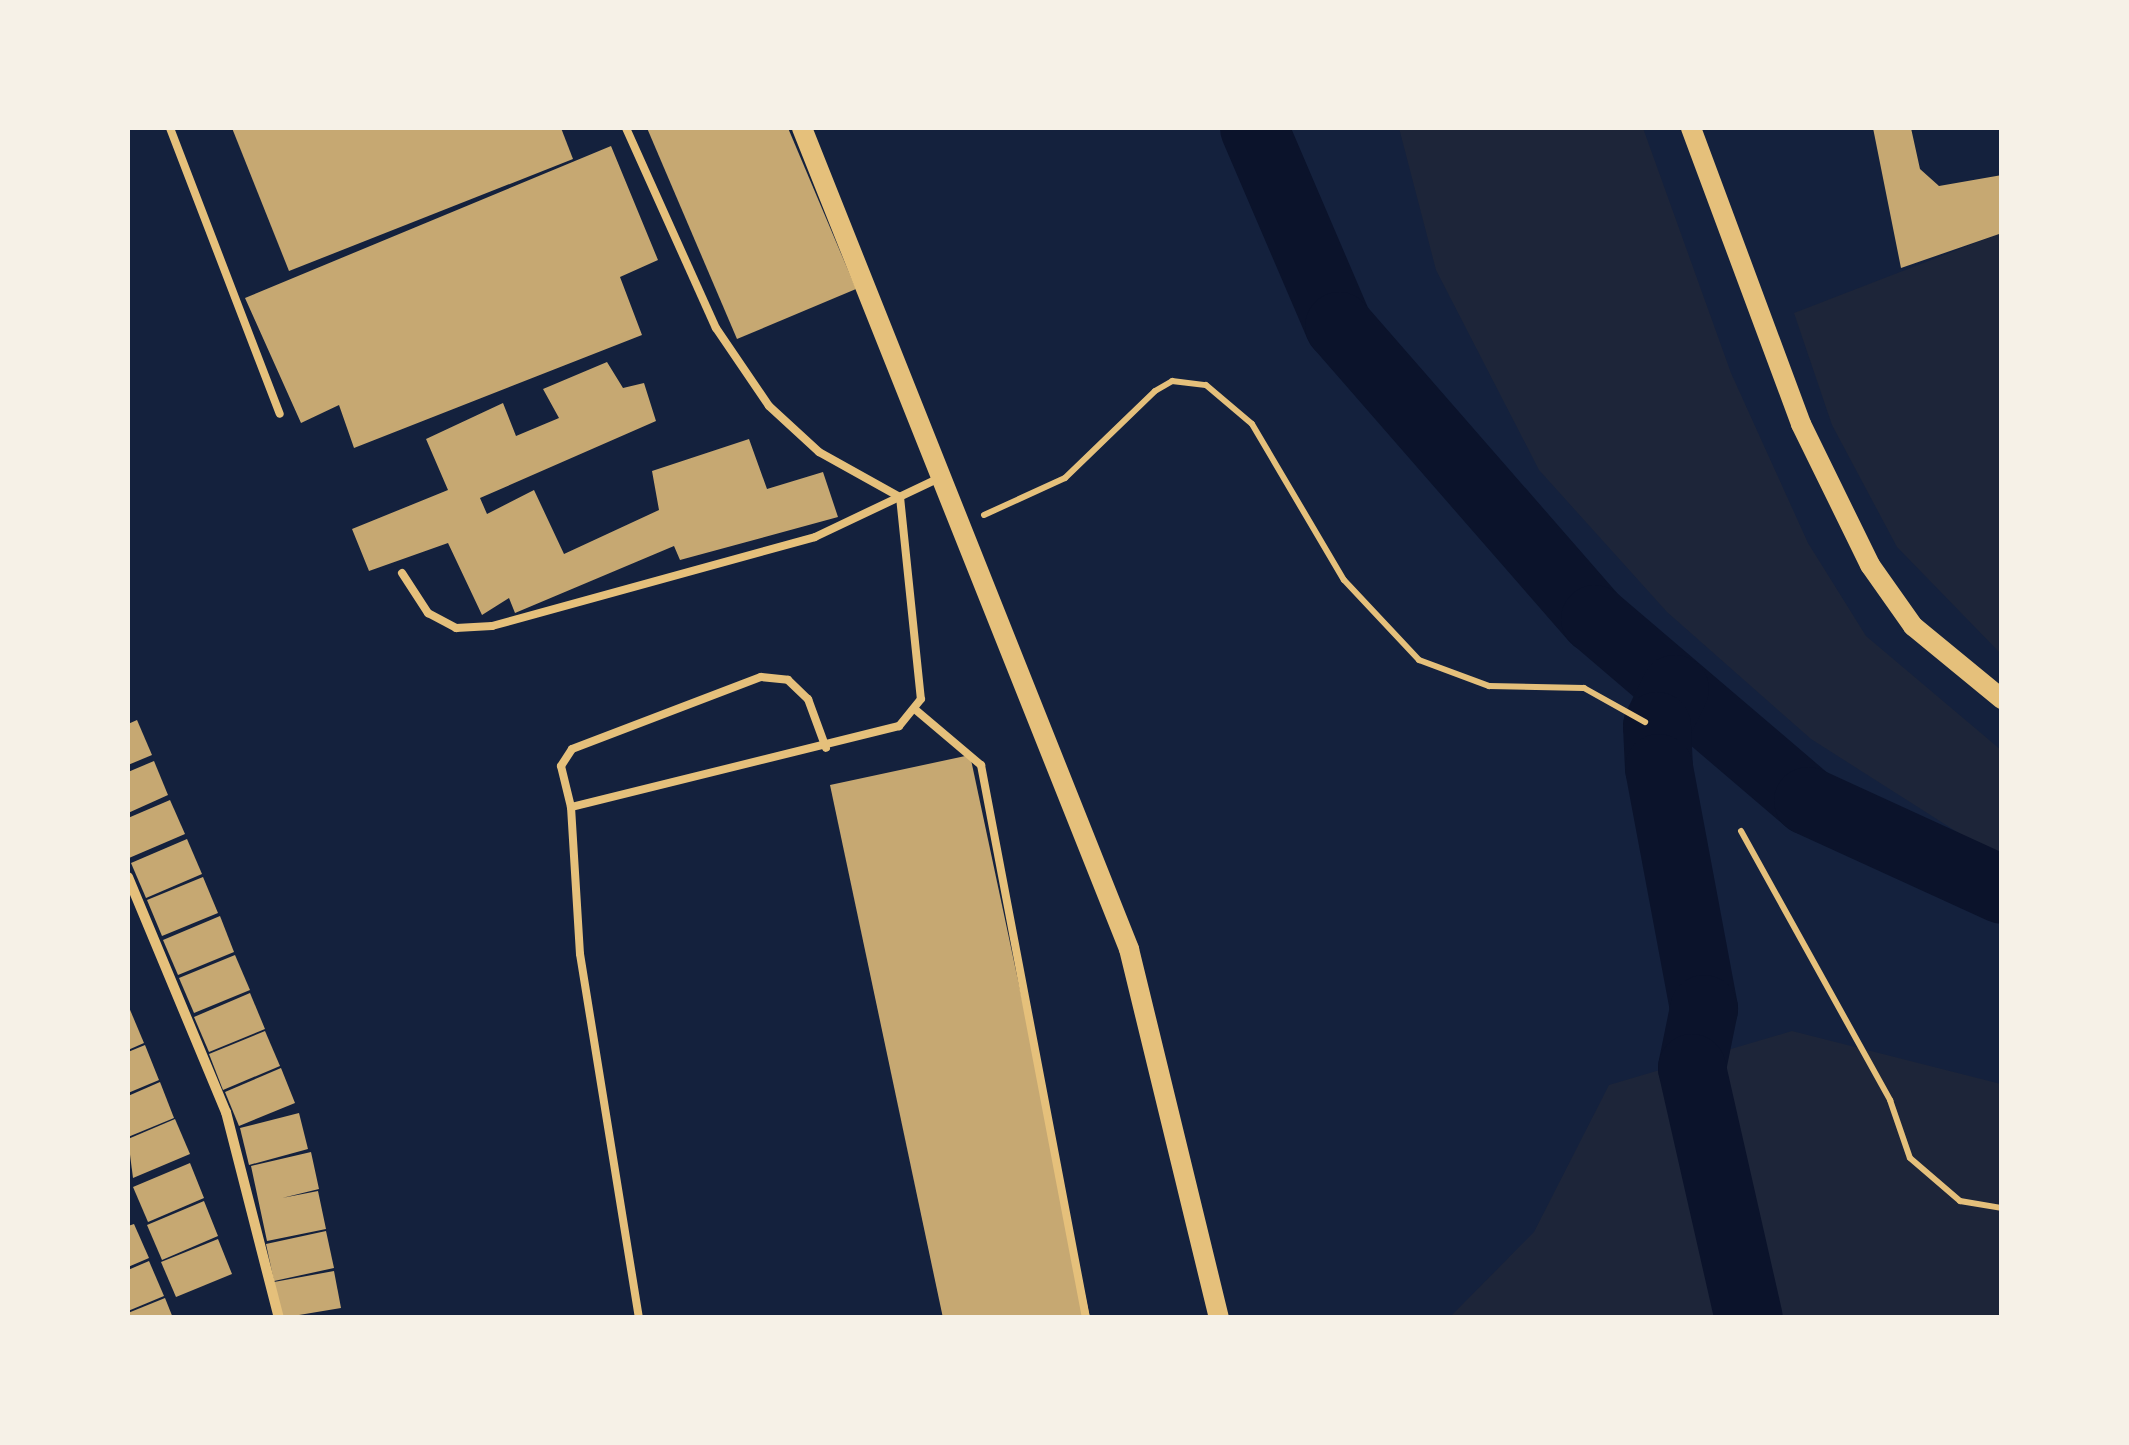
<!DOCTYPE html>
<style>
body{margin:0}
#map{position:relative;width:2129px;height:1445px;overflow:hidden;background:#14213d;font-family:"Source Sans 3",sans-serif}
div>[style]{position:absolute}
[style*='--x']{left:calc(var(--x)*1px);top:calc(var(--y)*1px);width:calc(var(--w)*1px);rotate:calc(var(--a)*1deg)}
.green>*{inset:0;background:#1d2539}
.river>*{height:68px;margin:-34px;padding:0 34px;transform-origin:34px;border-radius:34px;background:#0b132b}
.building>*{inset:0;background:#c6a872}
.path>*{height:6px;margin:-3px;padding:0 3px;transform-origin:3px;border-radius:3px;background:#e5c07b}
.service>*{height:8px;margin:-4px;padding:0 4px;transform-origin:4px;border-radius:4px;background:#e5c07b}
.minor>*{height:10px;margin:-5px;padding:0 5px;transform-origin:5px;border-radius:5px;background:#e5c07b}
.secondary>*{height:20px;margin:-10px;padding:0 10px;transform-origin:10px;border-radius:10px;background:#e5c07b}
span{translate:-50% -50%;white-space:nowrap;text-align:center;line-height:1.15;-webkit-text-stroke:8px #f6f1e7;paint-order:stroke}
.frame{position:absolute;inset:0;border:130px solid #f6f1e7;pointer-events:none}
</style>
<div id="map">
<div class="green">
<div style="clip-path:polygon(1399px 128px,1643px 128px,1731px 373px,1808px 543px,1866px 636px,2001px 750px,2001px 860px,1811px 739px,1667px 612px,1539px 470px,1436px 270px)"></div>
<div style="clip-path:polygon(2001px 233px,2001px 654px,1897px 547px,1832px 425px,1794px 313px)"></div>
<div style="clip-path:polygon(1792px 1031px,2001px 1084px,2001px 1317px,1449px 1318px,1534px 1232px,1609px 1085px)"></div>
</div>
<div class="river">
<div style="--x:1254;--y:128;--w:215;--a:66.8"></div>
<div style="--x:1339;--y:326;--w:389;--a:48.9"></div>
<div style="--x:1595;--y:619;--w:280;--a:40.5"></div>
<div style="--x:1808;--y:801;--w:213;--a:24.6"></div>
<div style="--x:1675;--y:689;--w:41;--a:115.9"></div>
<div style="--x:1657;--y:726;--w:42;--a:87.3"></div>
<div style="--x:1659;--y:768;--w:245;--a:79.4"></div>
<div style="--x:1704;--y:1009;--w:60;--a:101.5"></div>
<div style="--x:1692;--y:1068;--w:256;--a:77.2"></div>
</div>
<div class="building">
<div style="clip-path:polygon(232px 128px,561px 128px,573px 159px,289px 271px)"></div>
<div style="clip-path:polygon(647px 128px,788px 128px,856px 289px,737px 339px)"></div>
<div style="clip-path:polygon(1873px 128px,1911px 128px,1920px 169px,1939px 186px,2002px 175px,2002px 233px,1901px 268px)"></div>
<div style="clip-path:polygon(611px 146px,658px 260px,620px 277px,642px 335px,354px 448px,339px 405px,301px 423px,245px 298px)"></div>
<div style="clip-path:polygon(607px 362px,623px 388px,644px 383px,656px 421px,480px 498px,487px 514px,534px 490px,564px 554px,659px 510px,652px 471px,749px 439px,767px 489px,823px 472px,838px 517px,680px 560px,674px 546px,515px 613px,509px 598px,482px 615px,448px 543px,369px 571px,352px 529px,448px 490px,426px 439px,503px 403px,516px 436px,559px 418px,543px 389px)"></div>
<div style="clip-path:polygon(137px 720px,152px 755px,128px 765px,128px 724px)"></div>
<div style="clip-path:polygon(970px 755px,1090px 1318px,943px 1318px,830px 785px)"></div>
<div style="clip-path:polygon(154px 761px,168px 795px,128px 813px,128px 772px)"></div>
<div style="clip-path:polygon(170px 800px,185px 834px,129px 858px,128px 818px)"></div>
<div style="clip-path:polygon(187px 839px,202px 874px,146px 898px,131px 863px)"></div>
<div style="clip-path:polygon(203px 877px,218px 913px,162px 936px,147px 900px)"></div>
<div style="clip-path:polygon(220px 916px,234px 952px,178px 975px,163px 940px)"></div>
<div style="clip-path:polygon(235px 955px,250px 990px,194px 1013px,179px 978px)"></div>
<div style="clip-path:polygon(250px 993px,265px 1029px,209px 1052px,194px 1017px)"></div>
<div style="clip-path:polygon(128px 1005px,144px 1043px,128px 1050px)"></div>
<div style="clip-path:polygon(265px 1031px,280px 1066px,223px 1090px,209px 1054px)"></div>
<div style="clip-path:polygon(145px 1045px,159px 1080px,128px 1093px,128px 1052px)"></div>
<div style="clip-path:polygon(281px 1068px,295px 1103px,239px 1126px,225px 1092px)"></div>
<div style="clip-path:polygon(160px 1082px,174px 1118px,128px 1137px,128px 1096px)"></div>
<div style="clip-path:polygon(299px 1113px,308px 1149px,249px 1165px,240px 1128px)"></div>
<div style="clip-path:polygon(175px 1119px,190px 1154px,133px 1178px,128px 1139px)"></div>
<div style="clip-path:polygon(311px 1152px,319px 1189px,282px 1198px,318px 1191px,326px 1229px,267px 1241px,251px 1166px)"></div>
<div style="clip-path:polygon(190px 1163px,204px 1198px,148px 1222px,133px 1187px)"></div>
<div style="clip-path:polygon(204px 1201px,218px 1236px,162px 1260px,147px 1225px)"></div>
<div style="clip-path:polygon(134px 1224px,149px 1258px,128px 1267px,128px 1226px)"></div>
<div style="clip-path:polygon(326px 1231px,334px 1268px,274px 1281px,266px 1244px)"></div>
<div style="clip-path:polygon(218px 1239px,232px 1274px,176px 1297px,161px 1262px)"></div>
<div style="clip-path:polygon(149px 1261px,164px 1296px,128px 1311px,128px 1270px)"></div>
<div style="clip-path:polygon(334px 1271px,341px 1308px,281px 1318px,274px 1282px)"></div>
<div style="clip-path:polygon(165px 1298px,173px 1318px,128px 1318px,128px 1313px)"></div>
</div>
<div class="path">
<div style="--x:984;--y:515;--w:89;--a:-24.6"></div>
<div style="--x:1065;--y:478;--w:125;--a:-44"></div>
<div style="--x:1155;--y:391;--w:20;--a:-30"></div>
<div style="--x:1172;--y:381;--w:34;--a:7"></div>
<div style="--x:1206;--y:385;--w:60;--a:40.3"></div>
<div style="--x:1252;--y:424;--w:181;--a:59.5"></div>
<div style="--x:1344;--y:580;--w:110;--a:46.8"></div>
<div style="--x:1419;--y:660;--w:75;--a:20.4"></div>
<div style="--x:1489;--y:686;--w:95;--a:1.2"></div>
<div style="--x:1584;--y:688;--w:70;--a:29.1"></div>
<div style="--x:1741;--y:831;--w:308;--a:61"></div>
<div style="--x:1890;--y:1100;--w:61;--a:71"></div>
<div style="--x:1910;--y:1158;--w:66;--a:40.7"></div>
<div style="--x:1960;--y:1201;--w:43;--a:9.5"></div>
</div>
<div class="service">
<div style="--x:170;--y:128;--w:306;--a:69"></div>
<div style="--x:626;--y:128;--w:219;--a:65.8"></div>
<div style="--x:716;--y:328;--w:94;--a:55.8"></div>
<div style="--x:769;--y:406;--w:68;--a:42.6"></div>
<div style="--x:819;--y:452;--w:93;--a:29.1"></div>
<div style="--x:900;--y:497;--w:203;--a:84.1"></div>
<div style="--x:921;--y:699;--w:35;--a:129"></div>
<div style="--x:899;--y:726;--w:338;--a:166.1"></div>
<div style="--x:571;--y:807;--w:147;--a:86.5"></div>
<div style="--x:580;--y:954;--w:369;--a:80.8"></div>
<div style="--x:402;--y:573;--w:48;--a:57"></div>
<div style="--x:428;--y:613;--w:32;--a:28"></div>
<div style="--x:456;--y:628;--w:36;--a:-3"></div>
<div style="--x:492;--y:626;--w:335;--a:-15.4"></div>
<div style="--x:815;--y:537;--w:135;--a:-25.4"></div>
<div style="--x:917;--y:711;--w:84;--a:40.2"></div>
<div style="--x:981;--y:765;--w:563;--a:79.25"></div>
<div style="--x:571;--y:807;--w:42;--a:-103.7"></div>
<div style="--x:561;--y:766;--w:20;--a:-57"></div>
<div style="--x:572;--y:749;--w:202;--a:-20.9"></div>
<div style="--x:761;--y:677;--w:27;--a:6"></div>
<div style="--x:788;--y:680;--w:28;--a:44"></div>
<div style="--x:808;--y:699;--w:52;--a:69.8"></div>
</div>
<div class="minor">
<div style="--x:128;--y:877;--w:255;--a:67.4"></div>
<div style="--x:226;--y:1112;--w:213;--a:75.6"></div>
</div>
<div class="secondary">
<div style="--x:802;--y:128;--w:884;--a:68.28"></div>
<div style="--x:1129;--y:949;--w:380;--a:76.3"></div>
<div style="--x:1691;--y:128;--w:316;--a:69.6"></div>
<div style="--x:1801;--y:424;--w:157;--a:63.9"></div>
<div style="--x:1870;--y:565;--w:75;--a:54.8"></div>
<div style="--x:1913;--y:626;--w:115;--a:39.4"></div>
</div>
<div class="frame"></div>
</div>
